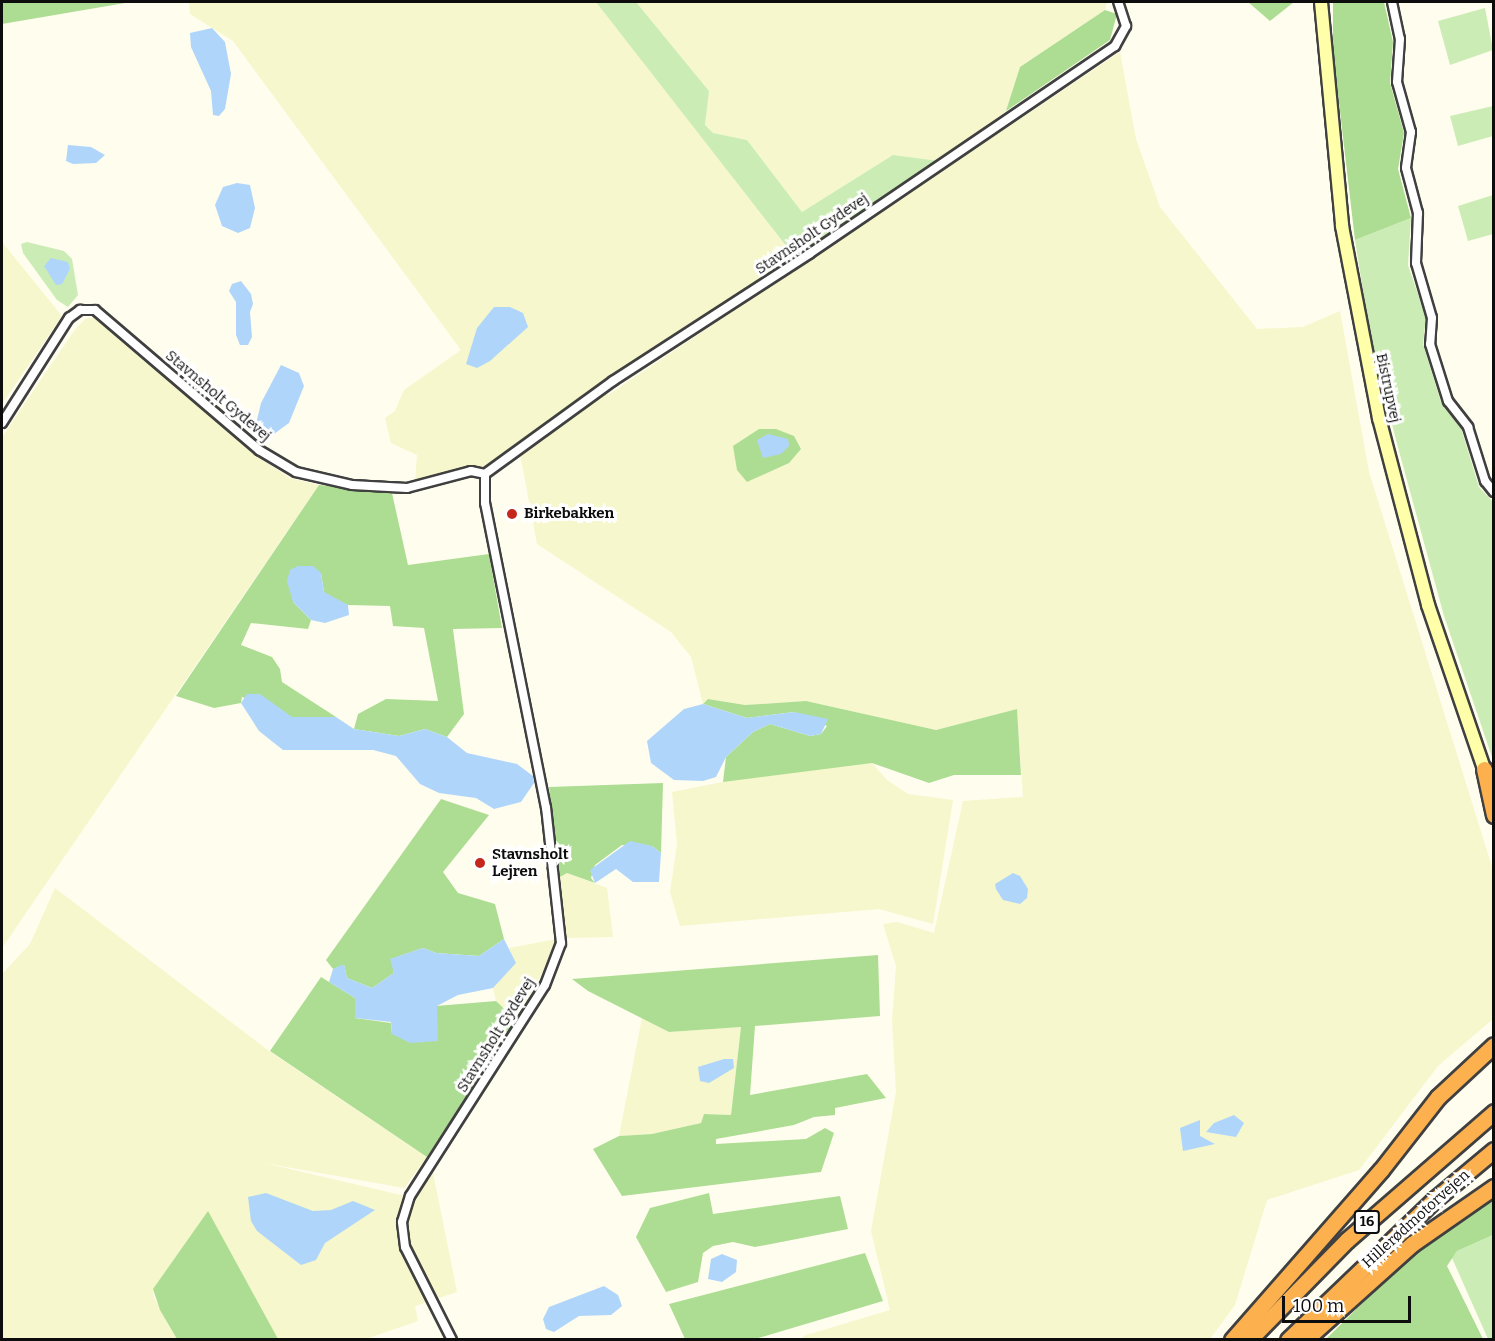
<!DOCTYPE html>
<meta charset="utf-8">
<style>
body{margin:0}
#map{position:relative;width:1495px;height:1341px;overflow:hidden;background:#fffdee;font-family:Bitter,serif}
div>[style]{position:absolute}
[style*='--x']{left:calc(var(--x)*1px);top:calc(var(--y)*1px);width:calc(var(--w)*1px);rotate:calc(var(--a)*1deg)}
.farmland>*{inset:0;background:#f6f7cc}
.green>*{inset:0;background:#ccecb5}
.forest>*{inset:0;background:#addd93}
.water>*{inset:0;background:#afd6fa}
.roads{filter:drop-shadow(2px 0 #404040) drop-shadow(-2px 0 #404040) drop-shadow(0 2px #404040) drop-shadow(0 -2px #404040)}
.street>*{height:8px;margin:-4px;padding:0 4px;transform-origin:4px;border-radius:4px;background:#fff}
.secondary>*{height:12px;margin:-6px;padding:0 6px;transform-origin:6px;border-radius:6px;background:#ffffa9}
.highway>*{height:15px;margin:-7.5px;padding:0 7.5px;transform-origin:7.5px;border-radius:7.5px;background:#fcb04e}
.dots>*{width:16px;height:16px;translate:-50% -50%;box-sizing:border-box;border:3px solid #fff;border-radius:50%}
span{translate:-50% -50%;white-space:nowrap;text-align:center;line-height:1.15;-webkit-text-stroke:6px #fff;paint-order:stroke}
.shield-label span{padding:2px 4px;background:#fff;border:2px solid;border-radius:4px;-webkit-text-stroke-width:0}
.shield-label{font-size:14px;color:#0d0d0d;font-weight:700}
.street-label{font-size:15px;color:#0d0d0d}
.poi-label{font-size:15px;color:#0d0d0d;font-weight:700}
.left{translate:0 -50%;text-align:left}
.frame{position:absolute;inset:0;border:3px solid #0d0d0d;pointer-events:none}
.scale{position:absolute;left:1282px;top:1296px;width:129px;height:27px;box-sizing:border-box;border:3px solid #0d0d0d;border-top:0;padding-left:8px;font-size:18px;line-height:21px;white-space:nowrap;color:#0d0d0d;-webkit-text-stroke:4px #fff;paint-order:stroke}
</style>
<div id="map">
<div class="farmland">
<div style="clip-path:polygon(189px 2px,597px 2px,794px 256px,603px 381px,608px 395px,1120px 52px,1136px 139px,1160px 207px,1257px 329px,1303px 327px,1340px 311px,1369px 472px,1493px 870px,1493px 1019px,1438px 1066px,1359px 1170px,1267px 1200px,1235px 1305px,1210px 1339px,804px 1339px,803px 1336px,890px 1310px,871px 1231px,896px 1092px,892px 1021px,896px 966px,883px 924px,897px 922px,934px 933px,963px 801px,1023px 797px,1017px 709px,936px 730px,806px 701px,745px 705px,709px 699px,703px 704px,691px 657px,671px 632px,537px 544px,520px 454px,484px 470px,415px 483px,417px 455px,391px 443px,385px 418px,395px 411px,404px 390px,461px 350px,233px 41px,190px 14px)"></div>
<div style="clip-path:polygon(636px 2px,959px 3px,1107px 2px,1105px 10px,1020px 67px,1006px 111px,939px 161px,893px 155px,802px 212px,747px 140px,713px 133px,705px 125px,709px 91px)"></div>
<div style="clip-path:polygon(2px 242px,62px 316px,2px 404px)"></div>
<div style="clip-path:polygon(96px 317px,255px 455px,290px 478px,319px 485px,2px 948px,2px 437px,74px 331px,85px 319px)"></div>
<div style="clip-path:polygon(872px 763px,887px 780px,908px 794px,953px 800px,933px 924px,879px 909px,680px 926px,670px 892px,677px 844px,672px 792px,768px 773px)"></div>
<div style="clip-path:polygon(567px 873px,607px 888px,613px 937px,566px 938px,560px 877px)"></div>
<div style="clip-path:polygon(55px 888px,269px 1051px,427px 1157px,404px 1188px,264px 1163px,414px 1198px,433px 1173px,457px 1292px,415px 1306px,418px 1321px,366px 1339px,278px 1339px,208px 1212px,153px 1289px,154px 1298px,177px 1339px,2px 1339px,2px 974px,30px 944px)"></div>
<div style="clip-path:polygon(557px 939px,553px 954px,516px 1020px,496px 1001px,493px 988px,515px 963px,509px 948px)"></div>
<div style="clip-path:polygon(642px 1018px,669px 1032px,741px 1027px,731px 1115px,704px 1114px,701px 1123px,652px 1134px,619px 1136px)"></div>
</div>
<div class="green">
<div style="clip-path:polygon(596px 2px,636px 2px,709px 91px,705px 125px,713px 133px,747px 140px,802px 212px,893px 155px,939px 161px,828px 237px,794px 256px)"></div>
<div style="clip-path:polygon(1485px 8px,1493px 50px,1450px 65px,1438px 21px)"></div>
<div style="clip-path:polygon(1493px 106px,1493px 136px,1458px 146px,1450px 116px)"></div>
<div style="clip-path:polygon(1493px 195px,1493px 234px,1468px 241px,1458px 206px)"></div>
<div style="clip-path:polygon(1411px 218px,1408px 265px,1426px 318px,1423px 344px,1441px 402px,1461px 428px,1479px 487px,1493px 502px,1493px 760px,1444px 616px,1396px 440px,1371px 341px,1355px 240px)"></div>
<div style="clip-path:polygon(27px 242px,64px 251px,72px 259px,78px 295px,68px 307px,57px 300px,23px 253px,21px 244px)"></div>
<div style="clip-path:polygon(1493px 1235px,1493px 1339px,1488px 1339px,1452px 1258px,1457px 1251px)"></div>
</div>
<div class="forest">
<div style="clip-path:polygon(2px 2px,131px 2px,2px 24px)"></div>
<div style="clip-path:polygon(1248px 2px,1294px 2px,1270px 21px)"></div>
<div style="clip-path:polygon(1333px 2px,1384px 2px,1393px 42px,1390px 83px,1404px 133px,1398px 169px,1411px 218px,1355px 240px,1333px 51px)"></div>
<div style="clip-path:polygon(1105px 10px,1117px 14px,1110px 40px,1006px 111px,1020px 67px)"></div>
<div style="clip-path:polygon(759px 429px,776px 429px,794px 436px,801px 449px,789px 463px,747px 482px,737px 470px,733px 446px)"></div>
<div style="clip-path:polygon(319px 485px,392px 493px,408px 565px,489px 554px,502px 628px,453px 629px,464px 714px,447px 737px,425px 729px,399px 736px,354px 729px,358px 714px,386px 699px,438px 701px,424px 628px,393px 626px,390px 606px,348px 605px,333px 600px,324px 592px,321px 573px,293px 602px,311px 620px,308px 629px,251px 623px,241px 645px,272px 657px,280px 669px,282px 682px,336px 717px,292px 717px,242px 697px,241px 703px,214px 708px,176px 696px)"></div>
<div style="clip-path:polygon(708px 699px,745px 705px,806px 701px,936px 730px,1017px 709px,1021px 775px,954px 775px,929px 783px,872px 763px,723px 782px,726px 757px,753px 732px,770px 724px,810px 736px,821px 734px,827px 726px,794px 712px,747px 718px,703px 704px)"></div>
<div style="clip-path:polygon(663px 783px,661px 853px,652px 846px,622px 845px,595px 865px,591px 878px,595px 883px,567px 873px,560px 877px,549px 787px)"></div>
<div style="clip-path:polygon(441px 799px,489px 815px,443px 872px,458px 893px,495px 904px,504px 939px,479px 956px,436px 953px,423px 948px,391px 959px,394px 973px,372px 988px,347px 978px,344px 965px,333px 969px,326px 960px)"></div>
<div style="clip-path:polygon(878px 955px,880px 1016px,755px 1026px,750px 1095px,867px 1074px,886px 1098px,835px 1108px,835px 1115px,814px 1117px,794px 1125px,716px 1139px,716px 1144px,806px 1139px,825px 1128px,834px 1133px,821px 1172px,622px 1196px,593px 1149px,619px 1136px,652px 1134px,701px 1123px,704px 1114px,731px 1115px,741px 1027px,669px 1032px,588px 991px,572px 979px)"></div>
<div style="clip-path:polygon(321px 977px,355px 998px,355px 1018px,391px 1023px,392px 1034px,436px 1006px,496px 1001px,516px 1020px,427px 1157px,270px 1051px)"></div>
<div style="clip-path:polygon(709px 1193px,713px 1214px,840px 1196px,848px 1229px,755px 1247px,733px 1242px,713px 1246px,703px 1253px,698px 1282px,666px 1292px,636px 1237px,650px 1208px)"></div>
<div style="clip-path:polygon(1493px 1195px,1493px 1235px,1457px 1251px,1447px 1266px,1483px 1339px,1325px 1340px,1402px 1264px)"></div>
<div style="clip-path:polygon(208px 1211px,278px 1339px,177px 1339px,160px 1310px,153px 1289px)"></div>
<div style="clip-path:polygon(865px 1253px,883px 1301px,755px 1339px,685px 1339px,669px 1304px)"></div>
</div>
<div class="water">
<div style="clip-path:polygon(212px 28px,225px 42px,231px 74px,225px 109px,219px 116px,213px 115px,211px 91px,191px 47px,190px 33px)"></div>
<div style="clip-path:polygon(68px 145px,91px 147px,105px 155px,96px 163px,73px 164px,66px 161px)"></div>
<div style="clip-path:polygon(237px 183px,250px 185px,255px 208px,250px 228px,238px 233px,222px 226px,215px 205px,223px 187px)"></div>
<div style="clip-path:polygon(51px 258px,68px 262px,70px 269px,62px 284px,56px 285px,44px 266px)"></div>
<div style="clip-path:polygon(241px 281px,251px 294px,253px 304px,250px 312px,252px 337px,248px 345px,240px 345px,236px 335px,236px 302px,229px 291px,232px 284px)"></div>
<div style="clip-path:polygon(494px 307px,510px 307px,523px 313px,528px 327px,490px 361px,477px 368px,466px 364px,477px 328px)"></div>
<div style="clip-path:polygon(281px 365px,299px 373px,304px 386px,289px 423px,267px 439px,256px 424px,261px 403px)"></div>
<div style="clip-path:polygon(768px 434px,788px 439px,789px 446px,781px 454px,763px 458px,757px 440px)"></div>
<div style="clip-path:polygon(298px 566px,313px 566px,321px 573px,324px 592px,348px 605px,349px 615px,325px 623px,311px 620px,293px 602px,287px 581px,290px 570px)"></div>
<div style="clip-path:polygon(247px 694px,260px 694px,292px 717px,336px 717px,354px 729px,399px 736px,425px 729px,447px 737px,467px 753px,517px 764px,533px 776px,534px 783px,521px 802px,494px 809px,476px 798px,439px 793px,420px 784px,396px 756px,373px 750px,283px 750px,259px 731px,241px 703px)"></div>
<div style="clip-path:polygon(703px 704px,747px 718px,794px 712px,828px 719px,821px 734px,810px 736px,770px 724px,753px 732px,726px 757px,716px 777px,703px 781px,674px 780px,651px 763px,647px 741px,684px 709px)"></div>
<div style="clip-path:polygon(630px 841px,652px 846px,661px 853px,659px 882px,633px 882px,616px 869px,595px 883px,590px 870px)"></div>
<div style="clip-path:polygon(1013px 873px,1020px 876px,1028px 889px,1027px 898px,1020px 904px,1003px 900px,996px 889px,995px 884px)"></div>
<div style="clip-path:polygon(504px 939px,516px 963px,493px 988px,458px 995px,437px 1006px,438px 1041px,410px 1043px,392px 1034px,391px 1022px,355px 1018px,355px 998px,329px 982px,333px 969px,344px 964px,347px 978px,372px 988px,394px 973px,390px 959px,423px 948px,436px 953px,479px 956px)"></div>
<div style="clip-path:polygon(724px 1059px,733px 1059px,734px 1068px,709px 1083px,700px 1081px,698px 1067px)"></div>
<div style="clip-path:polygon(1234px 1115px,1244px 1123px,1236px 1137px,1206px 1132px,1214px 1123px)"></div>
<div style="clip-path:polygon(1200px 1120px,1200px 1136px,1215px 1144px,1183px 1151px,1180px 1128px)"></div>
<div style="clip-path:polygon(266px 1193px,313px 1211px,331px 1210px,353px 1201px,375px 1210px,325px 1243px,316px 1260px,301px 1265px,257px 1231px,251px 1221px,248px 1197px)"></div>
<div style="clip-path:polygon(722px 1254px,737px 1260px,736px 1272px,722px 1282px,708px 1279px,711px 1259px)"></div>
<div style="clip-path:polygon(604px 1286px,618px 1295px,622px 1306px,611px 1315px,579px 1316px,554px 1332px,546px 1329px,543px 1319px,549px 1307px)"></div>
</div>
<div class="roads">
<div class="street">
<div style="--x:1392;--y:2;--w:38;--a:78"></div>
<div style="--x:1400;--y:39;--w:43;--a:94"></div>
<div style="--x:1397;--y:82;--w:52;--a:74.4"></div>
<div style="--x:1411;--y:132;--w:36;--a:98"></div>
<div style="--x:1406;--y:168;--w:47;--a:75.1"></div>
<div style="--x:1418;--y:213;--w:50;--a:92.3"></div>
<div style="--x:1416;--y:263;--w:57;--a:73.8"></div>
<div style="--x:1432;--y:318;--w:26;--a:94"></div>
<div style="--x:1430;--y:344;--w:60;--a:72.5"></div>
<div style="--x:1448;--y:401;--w:33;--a:52"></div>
<div style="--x:1468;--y:427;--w:57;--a:72.5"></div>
<div style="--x:1485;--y:481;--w:14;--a:51"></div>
<div style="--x:2;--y:423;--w:125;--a:-57.5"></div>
<div style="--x:69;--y:318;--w:14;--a:-36"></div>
<div style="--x:80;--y:310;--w:15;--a:0"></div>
<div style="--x:95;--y:310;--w:216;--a:40.5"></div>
<div style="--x:259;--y:450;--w:43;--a:30.7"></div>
<div style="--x:296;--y:472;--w:57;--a:13.1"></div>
<div style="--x:352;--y:485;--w:55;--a:3.1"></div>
<div style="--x:407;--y:488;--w:66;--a:-14.9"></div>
<div style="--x:471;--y:471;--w:14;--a:12"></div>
<div style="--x:452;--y:1340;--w:104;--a:-116.8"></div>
<div style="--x:405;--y:1247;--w:25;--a:-97"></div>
<div style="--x:402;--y:1222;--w:27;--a:-73"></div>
<div style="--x:410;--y:1196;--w:250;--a:-57.4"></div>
<div style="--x:545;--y:985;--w:45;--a:-69.1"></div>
<div style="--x:561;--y:943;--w:136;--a:-96.3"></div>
<div style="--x:546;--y:808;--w:311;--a:-101.3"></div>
<div style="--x:485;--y:503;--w:29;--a:-90"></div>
<div style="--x:485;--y:474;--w:158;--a:-36"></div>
<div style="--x:613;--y:381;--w:234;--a:-32.9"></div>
<div style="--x:809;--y:254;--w:370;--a:-34.2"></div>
<div style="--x:1115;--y:46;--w:23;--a:-61"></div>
<div style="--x:1126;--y:26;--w:25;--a:-108"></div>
</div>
<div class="secondary">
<div style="--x:1321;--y:2;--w:225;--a:84.6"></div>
<div style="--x:1342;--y:226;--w:196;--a:79.1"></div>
<div style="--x:1379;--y:418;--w:193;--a:75.3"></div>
<div style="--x:1428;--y:605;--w:182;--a:71.1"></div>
</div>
<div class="highway">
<div style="--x:1484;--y:769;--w:47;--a:77.7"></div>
<div style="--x:1232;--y:1340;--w:226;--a:-48.8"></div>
<div style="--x:1381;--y:1170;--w:93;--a:-52"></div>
<div style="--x:1438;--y:1097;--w:76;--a:-42.9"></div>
<div style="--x:1249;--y:1340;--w:140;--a:-45.6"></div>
<div style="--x:1347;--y:1240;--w:195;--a:-41"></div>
<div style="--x:1288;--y:1340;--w:202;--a:-43.8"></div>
<div style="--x:1434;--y:1200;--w:78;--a:-39.8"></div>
<div style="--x:1305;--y:1340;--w:144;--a:-41.9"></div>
<div style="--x:1412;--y:1244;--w:100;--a:-34.8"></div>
</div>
</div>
<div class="dots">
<div style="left:512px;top:514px;background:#c5271d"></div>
<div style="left:480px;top:863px;background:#c5271d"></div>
</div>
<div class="shield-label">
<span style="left:1367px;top:1222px">16</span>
</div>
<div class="street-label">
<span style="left:812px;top:234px;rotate:-34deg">Stavnsholt Gydevej</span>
<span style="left:1388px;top:388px;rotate:78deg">Bistrupvej</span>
<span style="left:218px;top:396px;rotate:40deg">Stavnsholt Gydevej</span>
<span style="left:496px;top:1035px;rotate:-58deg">Stavnsholt Gydevej</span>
<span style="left:1416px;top:1219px;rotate:-42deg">Hillerødmotorvejen</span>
</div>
<div class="poi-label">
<span class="left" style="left:524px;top:514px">Birkebakken</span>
<span class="left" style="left:492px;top:863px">Stavnsholt<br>Lejren</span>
</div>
<div class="frame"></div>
<div class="scale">100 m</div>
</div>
